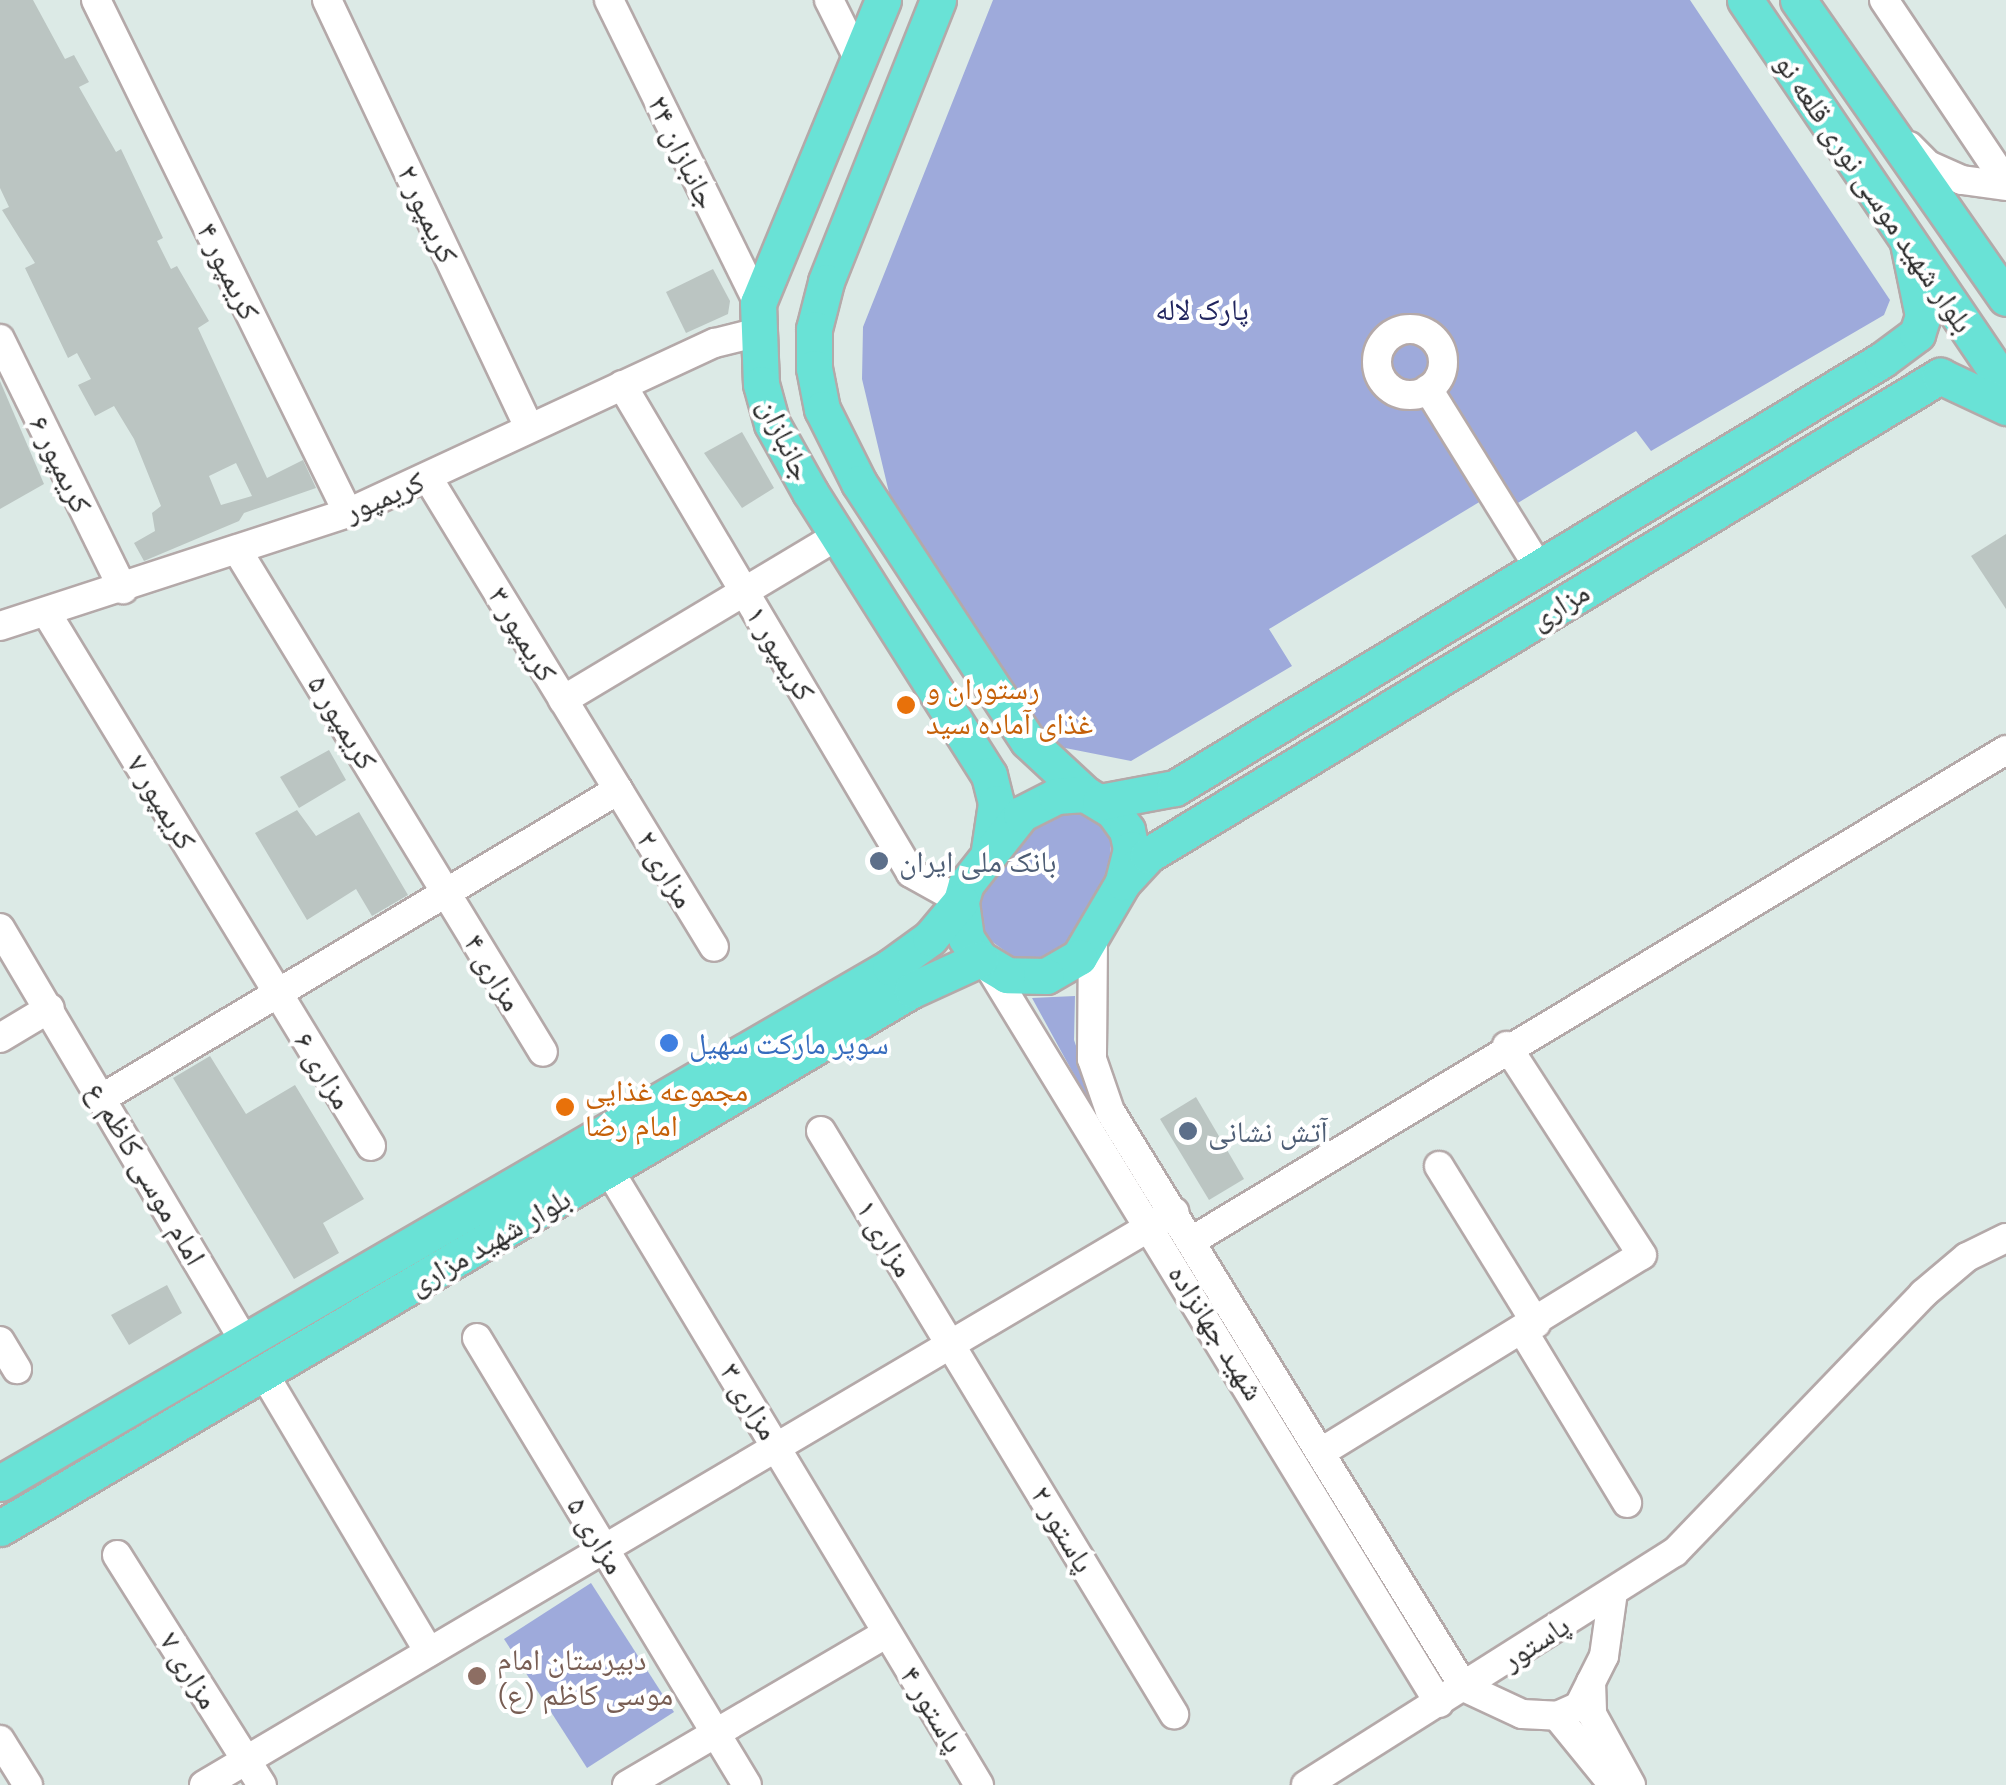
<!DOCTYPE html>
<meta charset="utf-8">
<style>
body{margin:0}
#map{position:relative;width:2006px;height:1785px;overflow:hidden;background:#dceae6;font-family:"IBM Plex Sans","Noto Naskh Arabic",sans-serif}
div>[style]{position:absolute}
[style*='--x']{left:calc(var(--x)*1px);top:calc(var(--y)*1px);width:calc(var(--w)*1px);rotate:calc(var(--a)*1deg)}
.green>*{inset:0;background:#9eaadb}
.building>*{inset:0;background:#bbc5c2}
.roads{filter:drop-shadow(2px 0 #b4a9a9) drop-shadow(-2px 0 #b4a9a9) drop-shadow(0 2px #b4a9a9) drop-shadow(0 -2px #b4a9a9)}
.minor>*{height:28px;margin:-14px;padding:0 14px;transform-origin:14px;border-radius:14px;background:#fff}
.minor>.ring{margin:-14px;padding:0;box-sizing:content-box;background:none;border:28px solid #fff;border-radius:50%}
.major>*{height:35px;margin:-17.5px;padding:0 17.5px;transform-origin:17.5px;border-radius:17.5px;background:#69e2d6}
.dots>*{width:28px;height:28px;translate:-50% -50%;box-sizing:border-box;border:5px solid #fff;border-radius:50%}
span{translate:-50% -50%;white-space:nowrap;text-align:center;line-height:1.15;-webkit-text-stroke:8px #fff;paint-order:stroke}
.street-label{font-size:30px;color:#292929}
.park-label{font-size:30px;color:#21255e}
.food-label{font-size:30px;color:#c56008}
.left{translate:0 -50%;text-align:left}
.service-label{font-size:30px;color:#4e5e75}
.shop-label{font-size:30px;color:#366cbe}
.education-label{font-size:30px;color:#785e54}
</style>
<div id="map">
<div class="green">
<div style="clip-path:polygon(993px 0,1690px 0,1890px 300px,1884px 315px,1651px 451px,1636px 431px,1495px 517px,1481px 501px,1269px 629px,1292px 666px,1131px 761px,1045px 744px,891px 501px,862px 379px,863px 327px)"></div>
<div style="clip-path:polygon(1079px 810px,1099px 821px,1111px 840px,1110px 874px,1059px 957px,1022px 963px,984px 936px,977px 911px,984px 886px,1040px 816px)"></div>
<div style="clip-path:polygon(1075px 996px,1074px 1040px,1107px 1135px,1032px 998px)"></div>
<div style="clip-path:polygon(591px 1583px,674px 1712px,587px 1768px,504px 1639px)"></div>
</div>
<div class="building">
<div style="clip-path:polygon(evenodd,0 0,33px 0,65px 59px,74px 55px,89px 82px,79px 87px,116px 152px,121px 149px,163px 238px,157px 241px,171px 269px,177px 266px,209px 321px,198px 328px,267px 478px,303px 460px,316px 488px,244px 513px,239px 521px,144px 561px,134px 543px,155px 531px,152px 513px,161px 506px,134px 439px,114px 406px,95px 416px,78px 385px,91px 379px,77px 353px,68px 358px,25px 268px,35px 263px,2px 210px,9px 207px,0 188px,0 0,236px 463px,252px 496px,221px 505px,209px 476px,236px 463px)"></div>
<div style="clip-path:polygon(713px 269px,730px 301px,728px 314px,686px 333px,666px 292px)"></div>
<div style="clip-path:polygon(0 381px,44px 484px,0 509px)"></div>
<div style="clip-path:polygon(742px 432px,774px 488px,742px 508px,704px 453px)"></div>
<div style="clip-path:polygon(2006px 534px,2006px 609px,1971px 556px)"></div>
<div style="clip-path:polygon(329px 750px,346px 780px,299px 808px,280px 777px)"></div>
<div style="clip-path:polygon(297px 810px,316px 836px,359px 812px,408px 895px,372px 916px,356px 889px,307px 920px,255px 833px)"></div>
<div style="clip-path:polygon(210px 1056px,246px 1114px,295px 1085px,364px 1199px,323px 1223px,339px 1253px,294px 1279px,173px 1078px)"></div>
<div style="clip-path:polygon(1196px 1097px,1244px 1179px,1209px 1200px,1160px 1119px)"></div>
<div style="clip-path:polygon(167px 1285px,182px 1313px,129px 1345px,111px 1315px)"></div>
</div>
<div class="roads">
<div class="minor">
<div style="--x:96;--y:0;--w:572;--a:63.84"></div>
<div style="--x:327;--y:0;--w:472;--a:64.7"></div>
<div style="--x:609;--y:0;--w:338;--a:63.8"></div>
<div style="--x:829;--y:0;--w:67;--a:63.4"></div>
<div style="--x:1884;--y:0;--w:219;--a:56.2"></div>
<div style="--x:1909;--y:146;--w:27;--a:45"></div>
<div style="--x:1928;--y:165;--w:37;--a:24"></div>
<div style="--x:1962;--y:180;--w:44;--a:7.8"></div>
<div class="ring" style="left:1377px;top:329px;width:38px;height:38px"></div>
<div style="--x:0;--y:339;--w:279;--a:63.8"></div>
<div style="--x:622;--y:385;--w:567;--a:59.37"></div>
<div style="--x:911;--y:873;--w:57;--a:29.2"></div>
<div style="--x:1428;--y:389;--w:211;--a:58.2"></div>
<div style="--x:428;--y:478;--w:549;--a:58.62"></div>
<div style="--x:239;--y:553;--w:584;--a:58.65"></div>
<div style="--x:46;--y:612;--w:625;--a:58.67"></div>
<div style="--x:0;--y:626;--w:366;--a:-18"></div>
<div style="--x:348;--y:513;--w:404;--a:-24.9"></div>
<div style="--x:715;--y:343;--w:41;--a:-14"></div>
<div style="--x:563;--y:700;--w:319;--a:-30.9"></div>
<div style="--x:0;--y:928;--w:479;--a:59.4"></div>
<div style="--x:1093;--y:940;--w:119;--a:90.5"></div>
<div style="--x:1092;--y:1059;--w:55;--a:70.9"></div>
<div style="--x:1110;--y:1111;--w:676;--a:58.43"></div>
<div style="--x:1464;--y:1687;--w:64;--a:25"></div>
<div style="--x:1522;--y:1714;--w:35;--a:3"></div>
<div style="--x:1557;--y:1716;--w:24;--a:-24"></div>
<div style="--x:1579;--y:1706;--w:56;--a:-63.4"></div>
<div style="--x:1604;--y:1656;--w:65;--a:-82"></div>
<div style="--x:988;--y:965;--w:865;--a:58.57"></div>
<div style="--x:0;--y:1038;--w:58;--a:-31"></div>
<div style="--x:104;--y:1097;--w:599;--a:-30.85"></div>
<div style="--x:821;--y:1131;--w:682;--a:58.81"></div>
<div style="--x:1439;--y:1166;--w:185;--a:58.3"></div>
<div style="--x:609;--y:1170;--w:718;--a:58.97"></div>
<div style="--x:1193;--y:1240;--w:949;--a:-31.08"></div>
<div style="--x:1523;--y:1331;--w:201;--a:58.8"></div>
<div style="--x:477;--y:1338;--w:522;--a:58.87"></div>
<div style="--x:0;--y:1341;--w:33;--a:59"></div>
<div style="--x:264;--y:1374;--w:323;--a:59.3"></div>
<div style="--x:1323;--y:1451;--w:374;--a:-31.6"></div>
<div style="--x:1642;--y:1255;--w:249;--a:-122.9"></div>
<div style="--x:117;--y:1555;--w:272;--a:57.8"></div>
<div style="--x:1591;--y:1682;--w:32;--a:88"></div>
<div style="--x:1592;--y:1714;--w:81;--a:61.2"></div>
<div style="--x:1557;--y:1716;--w:77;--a:50.8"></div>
<div style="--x:0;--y:1740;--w:53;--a:58.1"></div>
<div style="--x:204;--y:1785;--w:1127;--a:-30.55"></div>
<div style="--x:627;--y:1785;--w:301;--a:-30.3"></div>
<div style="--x:1306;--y:1785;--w:436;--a:-32.3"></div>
<div style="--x:1675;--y:1552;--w:358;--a:-46.1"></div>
<div style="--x:1923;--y:1294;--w:57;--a:-40.1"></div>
<div style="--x:1967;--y:1257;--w:43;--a:-26"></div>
</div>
<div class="major">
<div style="--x:883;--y:0;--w:328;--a:112.4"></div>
<div style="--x:758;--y:303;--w:81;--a:87.9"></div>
<div style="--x:761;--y:384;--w:41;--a:74.6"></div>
<div style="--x:772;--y:424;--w:78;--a:60.8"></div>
<div style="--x:810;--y:492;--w:335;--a:57.7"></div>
<div style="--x:989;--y:775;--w:29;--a:76"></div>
<div style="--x:996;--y:803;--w:48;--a:98.5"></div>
<div style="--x:938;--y:0;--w:303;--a:111.7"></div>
<div style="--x:826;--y:282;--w:49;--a:104.3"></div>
<div style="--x:814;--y:329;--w:39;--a:90"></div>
<div style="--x:814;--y:368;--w:42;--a:79"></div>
<div style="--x:822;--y:409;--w:83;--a:63.4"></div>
<div style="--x:859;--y:483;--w:308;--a:56.8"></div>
<div style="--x:1028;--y:741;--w:78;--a:42.9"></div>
<div style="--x:1745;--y:0;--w:466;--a:55.9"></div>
<div style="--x:1798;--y:0;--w:363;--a:55.1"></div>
<div style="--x:1085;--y:794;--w:33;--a:31"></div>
<div style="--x:1113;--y:811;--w:24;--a:54"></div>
<div style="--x:1127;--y:830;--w:19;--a:78"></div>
<div style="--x:1131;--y:849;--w:34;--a:104"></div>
<div style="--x:1123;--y:882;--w:87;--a:120.4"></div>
<div style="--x:1079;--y:957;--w:38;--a:150"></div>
<div style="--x:1046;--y:976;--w:39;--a:-179"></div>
<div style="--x:1007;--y:975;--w:31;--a:-149"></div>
<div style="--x:980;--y:959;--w:25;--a:-124"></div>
<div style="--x:966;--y:938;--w:37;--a:-98"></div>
<div style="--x:961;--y:901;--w:18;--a:-74"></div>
<div style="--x:966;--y:884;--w:89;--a:-51.8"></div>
<div style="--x:1021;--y:814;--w:39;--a:-27"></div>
<div style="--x:1056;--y:796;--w:29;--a:-4"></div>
<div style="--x:1100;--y:802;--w:76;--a:-10.6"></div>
<div style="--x:1175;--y:788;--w:826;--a:-31.19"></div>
<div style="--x:1882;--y:360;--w:44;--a:-36.6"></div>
<div style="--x:1917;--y:334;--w:19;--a:-72"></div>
<div style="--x:1923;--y:316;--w:75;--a:-101.6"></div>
<div style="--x:1123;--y:882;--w:37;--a:-47"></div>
<div style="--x:1148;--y:855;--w:926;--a:-31.17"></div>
<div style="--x:1940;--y:376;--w:73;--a:25.2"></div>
<div style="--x:0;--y:1483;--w:1029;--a:-30.1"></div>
<div style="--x:890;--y:967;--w:49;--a:-35.9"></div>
<div style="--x:930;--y:938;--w:48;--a:-50"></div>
<div style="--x:0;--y:1528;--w:1059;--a:-30.54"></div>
<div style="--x:912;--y:990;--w:75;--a:-24.5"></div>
</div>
</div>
<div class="dots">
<div style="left:906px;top:705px;background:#e8710a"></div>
<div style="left:879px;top:861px;background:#5c6f8a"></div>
<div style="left:669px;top:1043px;background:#3f7fe0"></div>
<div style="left:565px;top:1107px;background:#e8710a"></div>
<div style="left:1188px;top:1131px;background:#5c6f8a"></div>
<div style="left:477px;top:1676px;background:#8d6e63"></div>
</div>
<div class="street-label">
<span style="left:683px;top:152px;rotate:64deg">جانبازان ۲۴</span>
<span style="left:1875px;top:193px;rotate:56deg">بلوار شهید موسی نوری قلعه نو</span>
<span style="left:428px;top:214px;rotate:65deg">کریمپور ۲</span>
<span style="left:229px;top:271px;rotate:64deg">کریمپور ۴</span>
<span style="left:786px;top:439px;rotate:65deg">جانبازان</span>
<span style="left:61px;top:464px;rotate:64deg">کریمپور ۶</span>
<span style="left:384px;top:496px;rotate:-23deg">کریمپور</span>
<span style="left:1559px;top:605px;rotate:-31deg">مزاری</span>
<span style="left:523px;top:634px;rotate:59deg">کریمپور ۳</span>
<span style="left:781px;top:653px;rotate:59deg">کریمپور ۱</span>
<span style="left:343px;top:722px;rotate:59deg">کریمپور ۵</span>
<span style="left:162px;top:802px;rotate:59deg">کریمپور ۷</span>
<span style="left:666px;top:869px;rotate:59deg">مزاری ۲</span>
<span style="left:494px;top:972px;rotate:59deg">مزاری ۴</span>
<span style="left:324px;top:1070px;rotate:59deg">مزاری ۶</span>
<span style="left:147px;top:1173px;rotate:60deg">امام موسی کاظم ع</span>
<span style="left:886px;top:1238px;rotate:59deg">مزاری ۱</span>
<span style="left:489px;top:1241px;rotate:-30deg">بلوار شهید مزاری</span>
<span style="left:1217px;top:1332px;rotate:58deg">شهید جهانزاده</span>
<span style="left:750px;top:1401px;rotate:58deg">مزاری ۳</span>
<span style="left:1063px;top:1529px;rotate:59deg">پاستور ۲</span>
<span style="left:597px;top:1535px;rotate:59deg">مزاری ۵</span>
<span style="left:1535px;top:1642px;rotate:-33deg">پاستور</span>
<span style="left:190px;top:1670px;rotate:58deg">مزاری ۷</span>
<span style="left:933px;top:1709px;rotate:59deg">پاستور ۴</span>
</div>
<div class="park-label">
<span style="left:1202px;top:309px">پارک لاله</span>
</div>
<div class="food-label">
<span class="left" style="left:926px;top:705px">رستوران و<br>غذای آماده سید</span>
<span class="left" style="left:585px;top:1107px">مجموعه غذایی<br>امام رضا</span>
</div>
<div class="service-label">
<span class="left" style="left:899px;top:861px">بانک ملی ایران</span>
<span class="left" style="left:1208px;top:1131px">آتش نشانی</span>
</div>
<div class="shop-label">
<span class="left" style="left:689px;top:1043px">سوپر مارکت سهیل</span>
</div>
<div class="education-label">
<span class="left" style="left:497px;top:1676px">دبیرستان امام<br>موسی کاظم (ع)</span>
</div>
</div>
